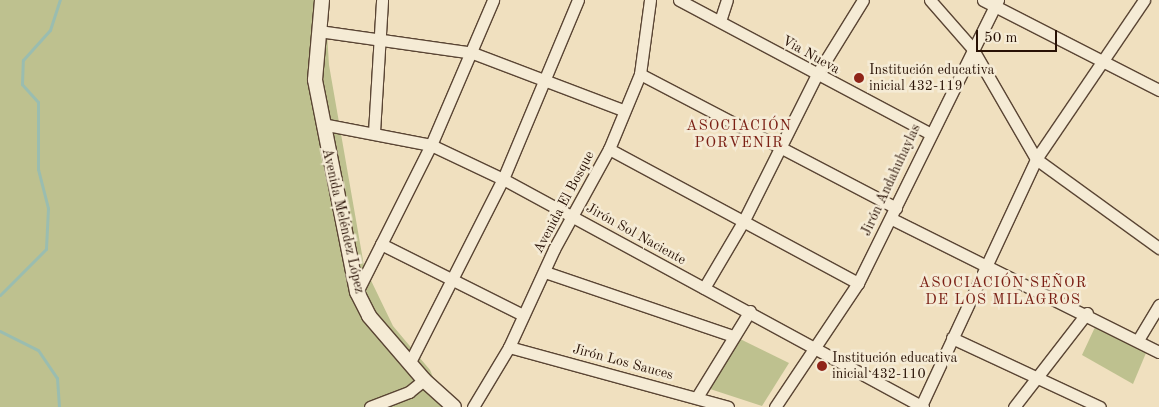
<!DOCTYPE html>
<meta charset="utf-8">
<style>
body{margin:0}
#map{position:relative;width:1159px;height:407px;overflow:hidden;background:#f0e0bf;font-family:"Old Standard TT",serif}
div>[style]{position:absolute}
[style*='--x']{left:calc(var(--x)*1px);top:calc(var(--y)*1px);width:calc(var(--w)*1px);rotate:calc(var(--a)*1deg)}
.green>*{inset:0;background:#bec18f}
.stream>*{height:3px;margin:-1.5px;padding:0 1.5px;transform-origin:1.5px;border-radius:1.5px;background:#9abdb0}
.roads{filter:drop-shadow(1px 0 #5a4534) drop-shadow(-1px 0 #5a4534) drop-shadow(0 1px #5a4534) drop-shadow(0 -1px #5a4534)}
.minor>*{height:11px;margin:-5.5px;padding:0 5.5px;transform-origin:5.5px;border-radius:5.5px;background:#f5ebd5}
.tertiary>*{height:14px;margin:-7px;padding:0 7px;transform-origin:7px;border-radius:7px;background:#f5ebd5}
.dots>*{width:14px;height:14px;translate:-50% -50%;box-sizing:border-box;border:2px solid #f5ebd5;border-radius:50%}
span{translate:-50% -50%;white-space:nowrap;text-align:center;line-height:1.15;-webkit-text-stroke:5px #f5ebd5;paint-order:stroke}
.street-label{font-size:14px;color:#281105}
.poi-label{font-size:14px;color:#281105}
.left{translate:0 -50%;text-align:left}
.neighbourhood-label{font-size:15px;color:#7a1f14;letter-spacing:1px}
.scale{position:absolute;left:976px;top:30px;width:81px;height:22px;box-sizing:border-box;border:2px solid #281105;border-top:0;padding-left:6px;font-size:15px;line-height:18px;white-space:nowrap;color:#281105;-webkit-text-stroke:4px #f5ebd5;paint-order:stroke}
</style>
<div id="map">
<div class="green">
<div style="clip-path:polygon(0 0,325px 0,329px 65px,364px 266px,393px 326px,430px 370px,446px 407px,0 407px)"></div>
<div style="clip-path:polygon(1096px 325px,1146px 353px,1133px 384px,1082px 355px)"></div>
<div style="clip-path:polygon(736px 337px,789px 363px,762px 406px,707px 388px)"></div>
</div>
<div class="stream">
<div style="--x:0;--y:295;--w:65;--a:-45"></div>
<div style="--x:46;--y:249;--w:41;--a:-87.2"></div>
<div style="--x:48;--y:208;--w:40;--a:-104.4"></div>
<div style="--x:38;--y:169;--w:67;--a:-90"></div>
<div style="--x:38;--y:102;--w:24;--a:-132"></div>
<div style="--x:22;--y:84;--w:24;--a:-88"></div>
<div style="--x:23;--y:60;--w:40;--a:-48"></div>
<div style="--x:50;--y:30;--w:32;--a:-72"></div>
<div style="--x:0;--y:331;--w:42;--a:26.6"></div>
<div style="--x:38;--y:350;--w:34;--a:56"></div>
<div style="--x:57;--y:378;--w:29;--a:86"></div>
</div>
<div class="roads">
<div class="minor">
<div style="--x:679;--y:0;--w:283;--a:28"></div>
<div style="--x:930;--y:0;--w:64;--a:48.8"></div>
<div style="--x:972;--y:48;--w:128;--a:60"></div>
<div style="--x:1036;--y:159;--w:152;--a:35.9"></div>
<div style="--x:983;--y:0;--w:198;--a:27.1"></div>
<div style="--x:720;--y:21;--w:22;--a:-72"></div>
<div style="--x:319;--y:31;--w:156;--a:8.1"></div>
<div style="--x:473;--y:53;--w:160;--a:20.8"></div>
<div style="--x:640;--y:74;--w:289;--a:27.6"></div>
<div style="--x:322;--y:124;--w:111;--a:10.9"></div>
<div style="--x:431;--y:145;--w:80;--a:25.3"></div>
<div style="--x:503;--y:179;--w:478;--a:28.5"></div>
<div style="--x:374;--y:132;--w:132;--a:-86.5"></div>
<div style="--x:609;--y:149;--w:283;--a:28.3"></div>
<div style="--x:892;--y:219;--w:298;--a:26.5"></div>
<div style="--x:381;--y:244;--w:159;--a:26.6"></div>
<div style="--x:545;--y:272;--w:199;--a:18.8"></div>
<div style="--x:704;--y:288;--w:79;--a:-59.5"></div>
<div style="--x:744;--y:220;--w:161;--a:-63.4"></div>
<div style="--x:816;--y:76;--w:89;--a:-58.3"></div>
<div style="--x:357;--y:292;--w:165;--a:-63.3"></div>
<div style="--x:431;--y:145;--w:158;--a:-66.8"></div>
<div style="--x:952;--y:338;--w:163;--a:25"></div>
<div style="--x:1138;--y:340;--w:41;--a:-59"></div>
<div style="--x:509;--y:347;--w:227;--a:15.3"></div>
<div style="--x:409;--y:364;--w:208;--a:-63.1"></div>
<div style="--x:503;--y:179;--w:194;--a:-67.3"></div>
<div style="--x:697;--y:397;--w:101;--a:-58.4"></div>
<div style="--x:921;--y:406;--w:272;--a:-65"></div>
<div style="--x:1036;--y:159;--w:192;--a:-55.8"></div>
<div style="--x:370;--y:407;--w:42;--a:-21"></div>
<div style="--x:409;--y:392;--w:19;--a:-39"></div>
<div style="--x:473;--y:407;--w:70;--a:-59"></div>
<div style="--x:509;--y:347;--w:108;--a:-65.3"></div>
<div style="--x:554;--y:249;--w:114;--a:-61.2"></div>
<div style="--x:609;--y:149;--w:81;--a:-67.5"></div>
<div style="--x:640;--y:74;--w:75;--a:-82.3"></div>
<div style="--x:775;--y:407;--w:149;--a:-56.2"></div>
<div style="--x:858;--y:283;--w:316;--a:-63.7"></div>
<div style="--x:1014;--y:407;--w:119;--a:-52.2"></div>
</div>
<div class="tertiary">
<div style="--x:322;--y:0;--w:80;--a:95"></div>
<div style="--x:315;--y:80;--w:216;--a:78.8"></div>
<div style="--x:357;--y:292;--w:27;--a:63"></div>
<div style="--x:369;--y:316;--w:84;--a:49.3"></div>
<div style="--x:424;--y:380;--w:40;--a:42"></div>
</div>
</div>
<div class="dots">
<div style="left:859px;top:78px;background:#8f2418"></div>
<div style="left:822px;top:366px;background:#8f2418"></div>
</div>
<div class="street-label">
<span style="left:811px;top:55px;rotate:29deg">Via Nueva</span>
<span style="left:891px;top:180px;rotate:-65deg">Jirón Andahuhaylas</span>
<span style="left:564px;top:202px;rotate:-62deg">Avenida El Bosque</span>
<span style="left:343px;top:221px;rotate:77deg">Avenida Meléndez López</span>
<span style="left:636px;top:234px;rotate:29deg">Jirón Sol Naciente</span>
<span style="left:623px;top:362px;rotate:15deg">Jirón Los Sauces</span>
</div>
<div class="poi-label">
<span class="left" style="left:869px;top:78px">Institución educativa<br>inicial 432-119</span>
<span class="left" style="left:832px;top:366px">Institución educativa<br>inicial 432-110</span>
</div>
<div class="neighbourhood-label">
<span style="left:739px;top:135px">ASOCIACIÓN<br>PORVENIR</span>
<span style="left:1003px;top:292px">ASOCIACIÓN SEÑOR<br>DE LOS MILAGROS</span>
</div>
<div class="scale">50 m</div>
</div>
